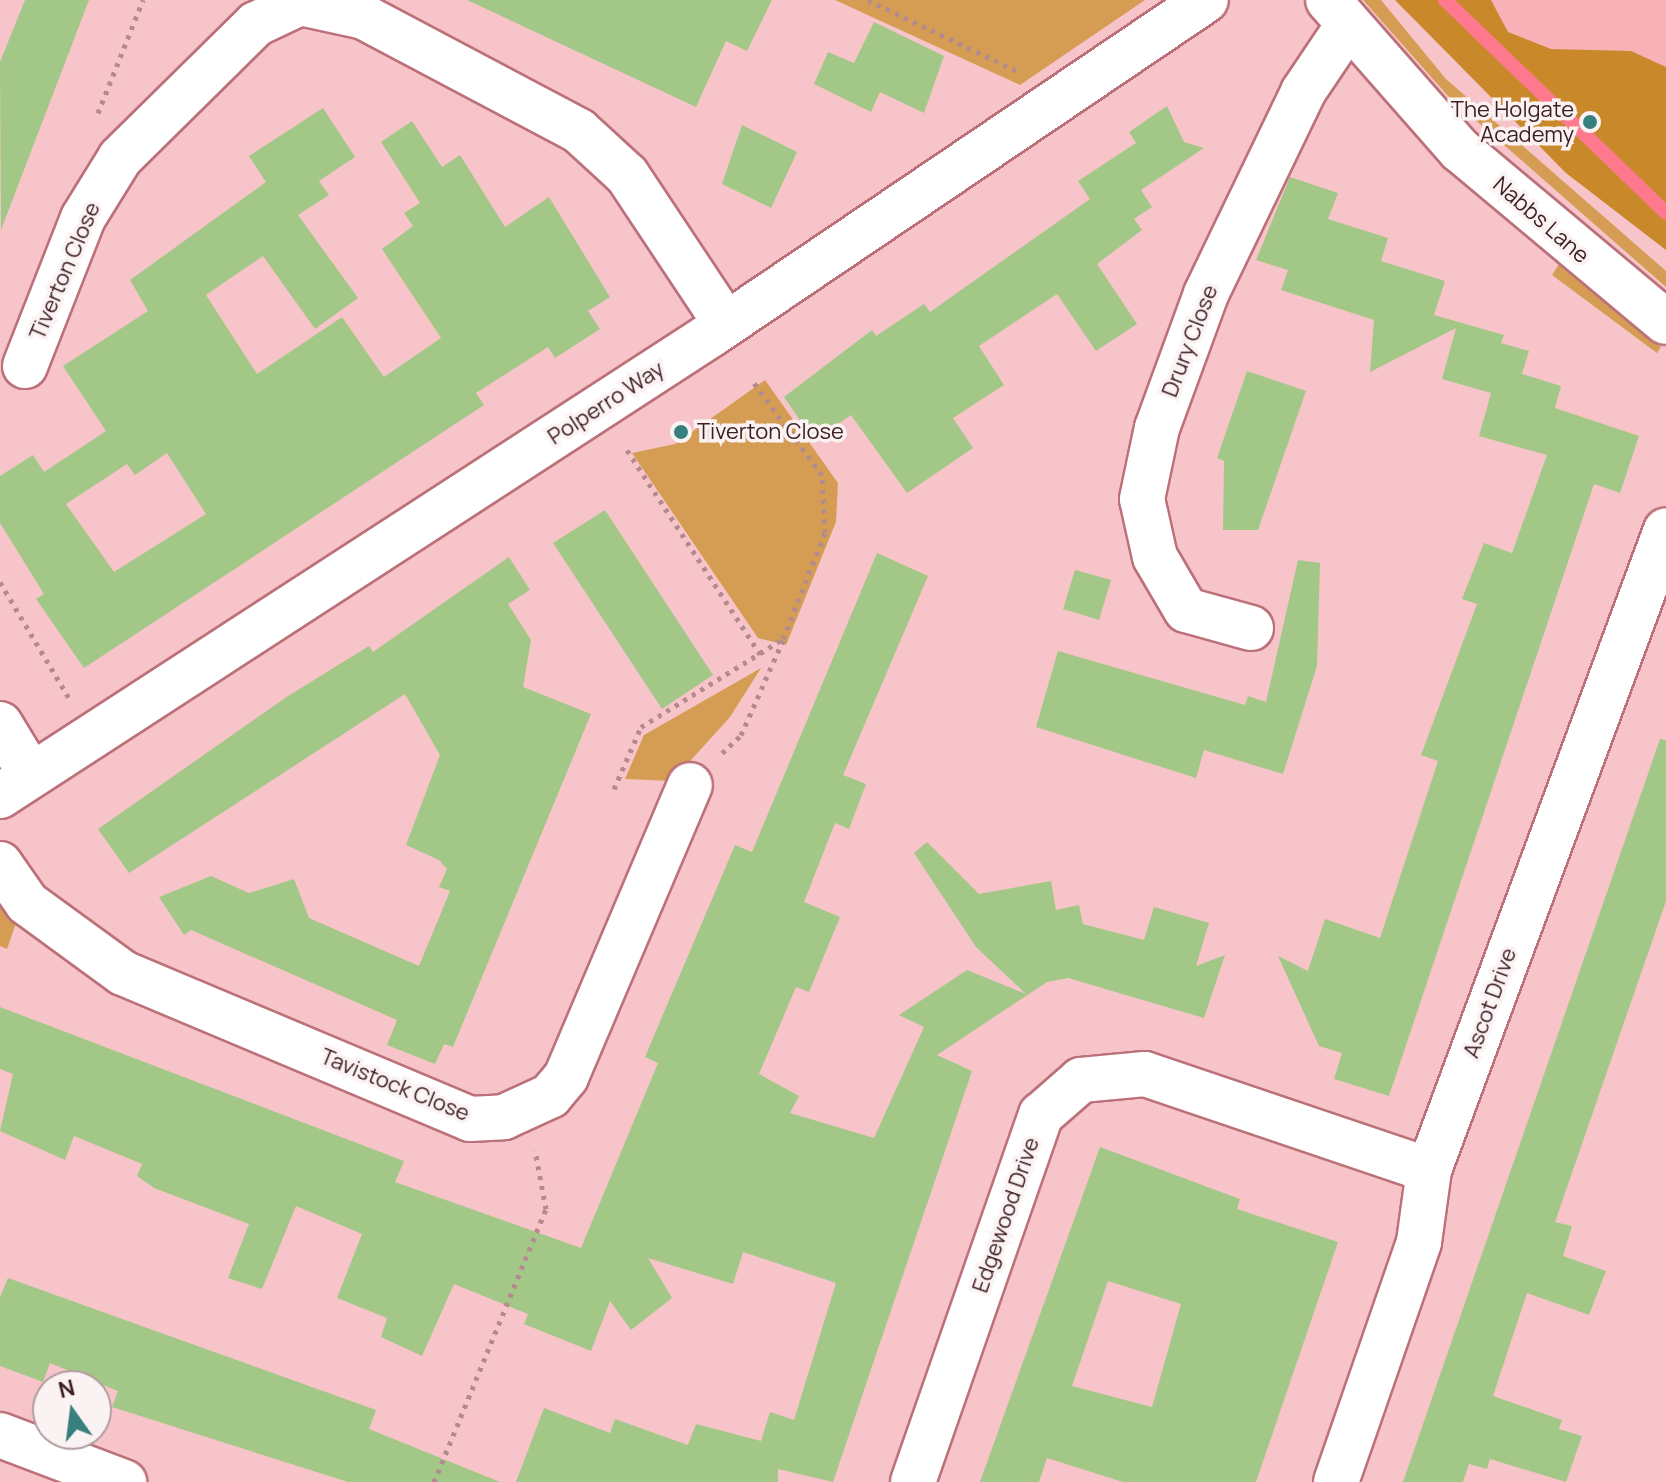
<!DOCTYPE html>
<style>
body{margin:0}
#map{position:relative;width:1666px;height:1482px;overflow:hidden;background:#f7c5c9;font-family:Manrope,sans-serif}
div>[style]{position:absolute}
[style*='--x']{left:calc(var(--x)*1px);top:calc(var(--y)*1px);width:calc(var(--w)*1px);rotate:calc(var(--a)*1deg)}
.built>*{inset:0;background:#f9b1b8}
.green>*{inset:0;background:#d59d53}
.forest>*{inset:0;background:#c9892b}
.stream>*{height:14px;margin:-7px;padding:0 7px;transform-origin:7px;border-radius:7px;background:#fe798e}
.building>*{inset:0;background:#a3c787}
.path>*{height:5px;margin-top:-2.5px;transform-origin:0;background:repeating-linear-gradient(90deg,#b58a8e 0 4px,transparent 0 10px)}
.roads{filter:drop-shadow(2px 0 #bc717a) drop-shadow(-2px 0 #bc717a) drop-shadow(0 2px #bc717a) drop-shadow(0 -2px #bc717a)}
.minor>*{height:44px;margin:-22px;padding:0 22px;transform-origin:22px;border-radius:22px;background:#fff}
.dots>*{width:22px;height:22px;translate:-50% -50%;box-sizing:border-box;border:4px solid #fbf2f3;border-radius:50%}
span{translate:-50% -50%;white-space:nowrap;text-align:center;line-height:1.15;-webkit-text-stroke:7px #fbf2f3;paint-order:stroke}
.poi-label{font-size:22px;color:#3d1e22}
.right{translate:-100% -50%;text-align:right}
.left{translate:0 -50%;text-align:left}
.street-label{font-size:22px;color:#3d1e22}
.north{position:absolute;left:32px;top:1370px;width:80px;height:80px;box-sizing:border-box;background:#fbf2f3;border:2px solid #af9d9f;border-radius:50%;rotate:346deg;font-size:22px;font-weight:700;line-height:32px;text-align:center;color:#3d1e22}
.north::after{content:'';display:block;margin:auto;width:28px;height:36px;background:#38807e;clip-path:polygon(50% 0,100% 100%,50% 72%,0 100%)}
</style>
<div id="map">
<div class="built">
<div style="clip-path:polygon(1395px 0,1666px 0,1666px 250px,1566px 173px)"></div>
</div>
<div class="green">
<div style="clip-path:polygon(835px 0,1145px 0,1020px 85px)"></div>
<div style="clip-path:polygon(1363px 0,1381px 0,1446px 79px,1666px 271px,1666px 287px,1448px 96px)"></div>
<div style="clip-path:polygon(1559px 264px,1661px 347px,1657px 353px,1552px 275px)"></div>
<div style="clip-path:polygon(765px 380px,838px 483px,836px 522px,786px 645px,758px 638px,632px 453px,675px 444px)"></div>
<div style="clip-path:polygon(761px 668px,730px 717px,672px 781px,625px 779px,644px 735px)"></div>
<div style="clip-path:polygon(0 895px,18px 917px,7px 949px,0 946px)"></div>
</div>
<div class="forest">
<div style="clip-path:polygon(1395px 0,1491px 0,1508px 32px,1551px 49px,1631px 51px,1666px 67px,1666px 250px,1566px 173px)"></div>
</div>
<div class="stream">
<div style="--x:1445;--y:0;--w:307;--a:43.9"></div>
</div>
<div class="building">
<div style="clip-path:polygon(25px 0,89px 0,1px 230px,0 62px)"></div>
<div style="clip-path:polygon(467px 0,772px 0,747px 51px,726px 41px,696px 107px)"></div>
<div style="clip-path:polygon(874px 22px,944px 56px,924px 113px,880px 92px,871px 112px,814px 84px,828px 52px,854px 63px)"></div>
<div style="clip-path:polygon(1167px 106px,1184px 142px,1204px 148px,1141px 190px,1152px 207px,1134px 219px,1142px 230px,1097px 264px,1137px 324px,1096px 351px,1057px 294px,979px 346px,1004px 385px,953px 418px,973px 448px,907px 493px,851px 415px,814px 441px,784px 397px,872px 330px,876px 336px,924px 304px,930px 312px,1090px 199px,1078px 181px,1136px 143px,1129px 132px)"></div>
<div style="clip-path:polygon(evenodd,323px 108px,355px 157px,319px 181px,329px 195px,298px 215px,358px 298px,315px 329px,263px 256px,206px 295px,257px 374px,342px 317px,384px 377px,441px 338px,382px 249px,413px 226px,404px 213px,420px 203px,381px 142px,412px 121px,442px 167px,460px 155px,505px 227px,549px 197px,610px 297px,588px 311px,600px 329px,555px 358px,548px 347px,476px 393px,484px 405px,84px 668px,36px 599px,44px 594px,0 523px,0 476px,33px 455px,44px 472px,106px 431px,63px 366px,148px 311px,130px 280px,266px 182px,249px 156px,323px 108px,167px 453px,206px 514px,114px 572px,66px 504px,127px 464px,135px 475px,167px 453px)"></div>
<div style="clip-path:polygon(742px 125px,797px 152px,771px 208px,722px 184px)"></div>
<div style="clip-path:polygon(1290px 177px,1338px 193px,1328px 219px,1388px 238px,1381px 261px,1445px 281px,1434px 315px,1504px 335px,1501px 343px,1529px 351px,1522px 374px,1561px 386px,1555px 408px,1639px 436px,1620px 493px,1594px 484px,1389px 1096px,1334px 1079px,1342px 1053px,1319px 1046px,1278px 956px,1308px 971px,1325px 919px,1380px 938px,1438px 761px,1421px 755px,1477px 604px,1462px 599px,1484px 543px,1512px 553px,1547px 455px,1479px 436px,1491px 393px,1442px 379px,1456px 328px,1370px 372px,1374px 320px,1281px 290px,1288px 270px,1256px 260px)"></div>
<div style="clip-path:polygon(1247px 371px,1306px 391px,1258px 530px,1223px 530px,1224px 461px,1217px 458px)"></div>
<div style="clip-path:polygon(605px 510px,713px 675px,662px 709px,553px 543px)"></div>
<div style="clip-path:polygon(877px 553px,928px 576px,843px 775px,866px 784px,849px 829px,835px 823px,804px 902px,840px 917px,809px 992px,796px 987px,759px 1074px,799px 1096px,790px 1113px,874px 1138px,924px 1027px,899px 1015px,967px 970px,1026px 994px,976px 947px,914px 853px,927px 842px,979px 894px,1051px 881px,1056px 910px,1079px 905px,1083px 924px,1144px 940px,1154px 907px,1209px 923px,1196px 966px,1225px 955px,1204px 1018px,1068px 978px,1047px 982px,937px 1055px,972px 1071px,833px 1482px,778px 1469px,778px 1482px,516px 1482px,544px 1408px,610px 1433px,615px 1419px,688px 1445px,696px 1424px,761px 1441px,770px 1412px,794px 1420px,836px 1283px,743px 1252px,733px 1284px,648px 1258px,672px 1298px,631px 1330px,610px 1301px,591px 1351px,524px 1324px,528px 1314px,454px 1284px,422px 1356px,381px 1337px,387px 1318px,337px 1298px,362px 1234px,296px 1206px,262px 1289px,228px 1278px,249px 1224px,154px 1188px,137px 1176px,142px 1164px,74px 1136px,65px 1160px,0 1131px,13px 1074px,0 1069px,0 1007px,404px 1161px,395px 1182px,581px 1248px,658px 1063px,645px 1057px,735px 845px,752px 852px)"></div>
<div style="clip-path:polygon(509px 557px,530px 590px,508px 604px,531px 640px,523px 687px,591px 714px,453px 1047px,444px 1044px,435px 1064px,387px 1045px,397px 1020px,191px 930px,184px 935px,159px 897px,211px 876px,249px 893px,294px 879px,309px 918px,419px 966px,450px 891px,439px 887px,447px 869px,439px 860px,406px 845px,440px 755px,405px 694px,129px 873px,98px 829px,285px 698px,369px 646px,373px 652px)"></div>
<div style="clip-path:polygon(1298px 560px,1320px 563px,1317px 666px,1283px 774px,1204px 750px,1196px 778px,1036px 727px,1058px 651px,1245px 705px,1248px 696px,1266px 702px)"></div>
<div style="clip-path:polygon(1075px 570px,1111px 580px,1099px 620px,1063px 609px)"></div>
<div style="clip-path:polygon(1660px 739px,1666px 740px,1666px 901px,1555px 1222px,1572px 1226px,1563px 1256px,1606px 1271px,1589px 1315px,1527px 1293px,1493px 1396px,1562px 1420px,1559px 1429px,1582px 1436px,1566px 1482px,1490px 1459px,1487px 1469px,1469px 1464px,1463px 1482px,1403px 1482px)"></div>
<div style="clip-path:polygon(evenodd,1100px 1147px,1240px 1199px,1237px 1209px,1338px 1242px,1256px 1482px,1123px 1482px,1047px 1458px,1039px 1482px,980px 1482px,1100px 1147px,1108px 1281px,1181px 1304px,1152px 1407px,1072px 1386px,1108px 1281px)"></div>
<div style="clip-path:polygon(8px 1278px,376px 1410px,369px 1429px,500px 1482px,348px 1482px,112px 1407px,118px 1391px,50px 1363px,43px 1382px,0 1366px,0 1297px)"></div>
</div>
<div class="path">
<div style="--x:868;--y:0;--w:167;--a:25.5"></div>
<div style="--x:98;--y:113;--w:122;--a:-68.3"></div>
<div style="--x:627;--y:450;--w:244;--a:56.9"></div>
<div style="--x:0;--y:582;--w:135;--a:59.3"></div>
<div style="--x:722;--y:753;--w:26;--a:-43"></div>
<div style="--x:741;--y:735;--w:104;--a:-66.1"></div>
<div style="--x:614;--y:789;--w:68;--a:-66.5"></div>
<div style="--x:641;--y:727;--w:167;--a:-31.8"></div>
<div style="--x:783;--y:639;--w:114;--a:-68.4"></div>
<div style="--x:825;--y:533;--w:58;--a:-93"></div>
<div style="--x:822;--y:475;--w:118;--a:-126.4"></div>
<div style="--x:434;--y:1482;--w:295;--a:-67.7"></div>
<div style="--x:546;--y:1209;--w:60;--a:-100.6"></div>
</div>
<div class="roads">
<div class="minor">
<div style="--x:1328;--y:0;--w:200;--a:48.7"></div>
<div style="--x:1460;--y:150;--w:268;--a:39.9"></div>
<div style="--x:25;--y:366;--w:159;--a:-68.6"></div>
<div style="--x:83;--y:218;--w:70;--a:-58.3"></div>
<div style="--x:120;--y:158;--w:191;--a:-44.6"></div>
<div style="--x:256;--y:24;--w:49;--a:-25.5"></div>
<div style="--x:300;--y:3;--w:66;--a:12.3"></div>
<div style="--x:364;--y:17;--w:243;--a:27.9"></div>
<div style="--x:579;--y:131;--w:65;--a:42.5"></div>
<div style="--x:627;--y:175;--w:179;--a:56.4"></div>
<div style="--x:1251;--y:628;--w:67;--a:-164.5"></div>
<div style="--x:1186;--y:610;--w:61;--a:-120.3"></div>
<div style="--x:1155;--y:557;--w:59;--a:-102.6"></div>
<div style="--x:1142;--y:499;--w:73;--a:-78.1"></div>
<div style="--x:1157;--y:428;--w:143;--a:-69.9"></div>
<div style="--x:1206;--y:294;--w:224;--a:-64.3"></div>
<div style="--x:1303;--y:92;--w:81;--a:-56.1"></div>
<div style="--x:0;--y:724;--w:60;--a:58.7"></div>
<div style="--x:0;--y:796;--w:849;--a:-32.98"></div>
<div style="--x:712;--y:334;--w:596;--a:-34.06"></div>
<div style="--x:0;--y:864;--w:47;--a:55.3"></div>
<div style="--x:27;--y:903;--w:119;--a:36.1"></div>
<div style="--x:123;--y:973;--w:376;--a:22.8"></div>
<div style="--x:470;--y:1119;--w:34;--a:-3"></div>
<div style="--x:504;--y:1117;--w:51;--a:-24.5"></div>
<div style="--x:550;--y:1096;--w:25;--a:-50"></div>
<div style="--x:566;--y:1077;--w:317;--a:-67"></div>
<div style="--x:0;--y:1435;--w:133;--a:20.8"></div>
<div style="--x:913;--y:1482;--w:389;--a:-70.8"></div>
<div style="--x:1041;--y:1115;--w:53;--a:-41.2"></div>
<div style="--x:1081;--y:1080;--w:64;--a:-5.4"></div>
<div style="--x:1145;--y:1074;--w:300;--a:18.7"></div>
<div style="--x:1336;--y:1482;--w:254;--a:-70.9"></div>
<div style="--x:1419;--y:1242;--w:73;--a:-82.1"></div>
<div style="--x:1429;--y:1170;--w:682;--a:-69.68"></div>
</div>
</div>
<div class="dots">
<div style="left:1590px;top:122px;background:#38807e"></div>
<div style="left:681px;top:432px;background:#38807e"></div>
</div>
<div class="poi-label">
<span class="right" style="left:1574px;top:122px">The Holgate<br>Academy</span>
<span class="left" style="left:697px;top:432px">Tiverton Close</span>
</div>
<div class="street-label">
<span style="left:1541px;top:220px;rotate:41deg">Nabbs Lane</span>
<span style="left:65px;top:271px;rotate:-67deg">Tiverton Close</span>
<span style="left:1190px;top:341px;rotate:-69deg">Drury Close</span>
<span style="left:606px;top:403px;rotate:-33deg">Polperro Way</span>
<span style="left:1490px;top:1003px;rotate:-70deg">Ascot Drive</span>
<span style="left:395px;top:1085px;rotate:22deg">Tavistock Close</span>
<span style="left:1006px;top:1215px;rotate:-71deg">Edgewood Drive</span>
</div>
<div class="north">N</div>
</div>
